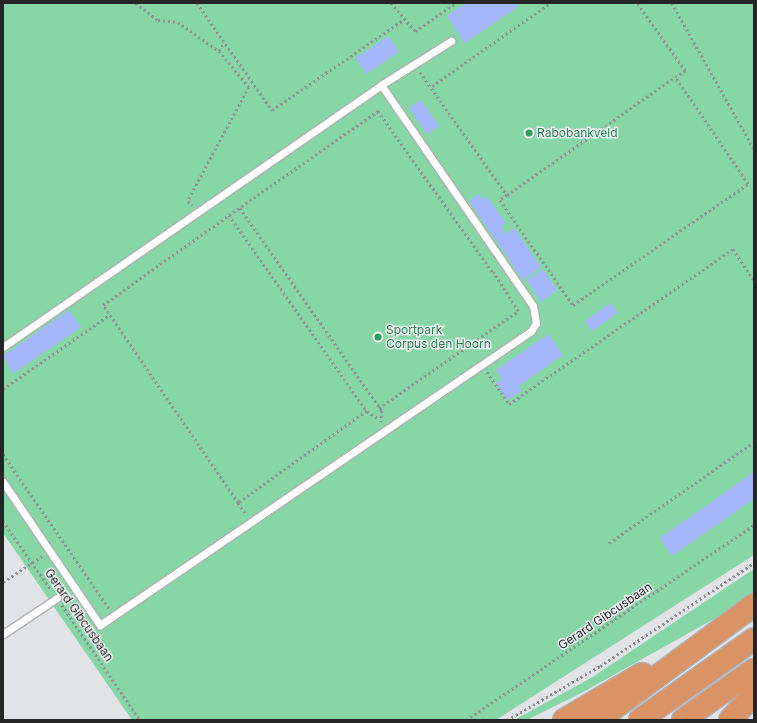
<!DOCTYPE html>
<style>
body{margin:0}
#map{position:relative;width:757px;height:723px;overflow:hidden;background:#e2e3e7;font-family:Inter,sans-serif}
div>[style]{position:absolute}
[style*='--x']{left:calc(var(--x)*1px);top:calc(var(--y)*1px);width:calc(var(--w)*1px);rotate:calc(var(--a)*1deg)}
.green>*{inset:0;background:#87d6a6}
.building>*{inset:0;background:#a4b7fc}
.path>*{height:2.5px;margin-top:-1.25px;transform-origin:0;background:repeating-linear-gradient(90deg,#8e8f92 0 2px,transparent 0 5px)}
.roads{filter:drop-shadow(1px 0 #b0b1b5) drop-shadow(-1px 0 #b0b1b5) drop-shadow(0 1px #b0b1b5) drop-shadow(0 -1px #b0b1b5)}
.service>*{height:7px;margin:-3.5px;padding:0 3.5px;transform-origin:3.5px;border-radius:3.5px;background:#fff}
.trunk>*{height:22px;margin:-11px;padding:0 11px;transform-origin:11px;border-radius:11px;background:#da9364}
.dots>*{width:11px;height:11px;translate:-50% -50%;box-sizing:border-box;border:2px solid #eff1f4;border-radius:50%}
span{translate:-50% -50%;white-space:nowrap;text-align:center;line-height:1.15;-webkit-text-stroke:3px #eff1f4;paint-order:stroke}
.leisure-label{font-size:12px;color:#27864d}
.left{translate:0 -50%;text-align:left}
.street-label{font-size:12px;color:#252526}
.frame{position:absolute;inset:0;border:4px solid #252526;pointer-events:none}
</style>
<div id="map">
<div class="green">
<div style="clip-path:polygon(3px 3px,754px 3px,754px 555px,496px 720px,132px 720px,3px 533px)"></div>
<div style="clip-path:polygon(754px 569px,754px 593px,721px 615px,585px 691px,527px 720px,514px 720px,591px 678px)"></div>
</div>
<div class="building">
<div style="clip-path:polygon(466px 3px,516px 3px,519px 6px,465px 43px,447px 16px)"></div>
<div style="clip-path:polygon(388px 36px,399px 52px,366px 74px,356px 58px)"></div>
<div style="clip-path:polygon(421px 100px,439px 126px,427px 134px,409px 108px)"></div>
<div style="clip-path:polygon(478px 194px,482px 199px,486px 196px,506px 223px,501px 226px,506px 234px,514px 228px,541px 267px,523px 280px,469px 201px)"></div>
<div style="clip-path:polygon(543px 269px,557px 290px,541px 302px,527px 280px)"></div>
<div style="clip-path:polygon(611px 303px,618px 313px,592px 331px,585px 321px)"></div>
<div style="clip-path:polygon(69px 310px,81px 327px,13px 374px,3px 356px)"></div>
<div style="clip-path:polygon(549px 334px,563px 355px,519px 386px,522px 391px,508px 400px,496px 383px,502px 379px,496px 370px)"></div>
<div style="clip-path:polygon(754px 472px,754px 499px,672px 556px,660px 538px)"></div>
</div>
<div class="path">
<div style="--x:136;--y:3;--w:28;--a:38"></div>
<div style="--x:158;--y:20;--w:20;--a:6"></div>
<div style="--x:178;--y:22;--w:50;--a:35.3"></div>
<div style="--x:219;--y:51;--w:47;--a:50.2"></div>
<div style="--x:249;--y:87;--w:129;--a:118.2"></div>
<div style="--x:188;--y:201;--w:6;--a:45"></div>
<div style="--x:197;--y:3;--w:131;--a:55"></div>
<div style="--x:272;--y:110;--w:159;--a:-34.5"></div>
<div style="--x:391;--y:3;--w:37;--a:49"></div>
<div style="--x:415;--y:31;--w:50;--a:-34.3"></div>
<div style="--x:672;--y:3;--w:167;--a:60.7"></div>
<div style="--x:219;--y:51;--w:10;--a:-61"></div>
<div style="--x:420;--y:72;--w:151;--a:54.7"></div>
<div style="--x:507;--y:195;--w:9;--a:144"></div>
<div style="--x:500;--y:200;--w:128;--a:55.2"></div>
<div style="--x:573;--y:305;--w:213;--a:-34.7"></div>
<div style="--x:748;--y:184;--w:130;--a:-124.3"></div>
<div style="--x:675;--y:77;--w:12;--a:-31"></div>
<div style="--x:685;--y:71;--w:83;--a:-125.2"></div>
<div style="--x:432;--y:86;--w:144;--a:-35.1"></div>
<div style="--x:507;--y:195;--w:205;--a:-35.1"></div>
<div style="--x:240;--y:208;--w:248;--a:55"></div>
<div style="--x:382;--y:411;--w:11;--a:95"></div>
<div style="--x:229;--y:215;--w:240;--a:54.9"></div>
<div style="--x:367;--y:411;--w:158;--a:144.5"></div>
<div style="--x:238;--y:503;--w:240;--a:-124.3"></div>
<div style="--x:103;--y:305;--w:155;--a:-35.5"></div>
<div style="--x:229;--y:215;--w:182;--a:-34.9"></div>
<div style="--x:378;--y:111;--w:199;--a:54.6"></div>
<div style="--x:487;--y:372;--w:39;--a:55"></div>
<div style="--x:509;--y:404;--w:272;--a:-34.7"></div>
<div style="--x:733;--y:249;--w:37;--a:56"></div>
<div style="--x:3;--y:389;--w:129;--a:-34.9"></div>
<div style="--x:379;--y:408;--w:169;--a:-34.9"></div>
<div style="--x:518;--y:311;--w:46;--a:-122.7"></div>
<div style="--x:367;--y:411;--w:14;--a:34"></div>
<div style="--x:3;--y:454;--w:187;--a:55.5"></div>
<div style="--x:238;--y:503;--w:14;--a:54"></div>
<div style="--x:3;--y:521;--w:84;--a:55.2"></div>
<div style="--x:609;--y:543;--w:177;--a:-34.9"></div>
<div style="--x:3;--y:582;--w:47;--a:-33.7"></div>
<div style="--x:62;--y:605;--w:139;--a:55.9"></div>
<div style="--x:3;--y:719;--w:1;--a:45"></div>
<div style="--x:466;--y:720;--w:348;--a:-34.1"></div>
<div style="--x:507;--y:720;--w:108;--a:-30.1"></div>
<div style="--x:600;--y:666;--w:185;--a:-33.8"></div>
</div>
<div class="roads">
<div class="service">
<div style="--x:3;--y:347;--w:460;--a:-34.7"></div>
<div style="--x:3;--y:482;--w:173;--a:55.9"></div>
<div style="--x:100;--y:625;--w:522;--a:-34.3"></div>
<div style="--x:531;--y:331;--w:9;--a:-58"></div>
<div style="--x:536;--y:323;--w:17;--a:-100"></div>
<div style="--x:533;--y:306;--w:268;--a:-124.5"></div>
<div style="--x:381;--y:85;--w:83;--a:-32.2"></div>
<div style="--x:3;--y:634;--w:65;--a:-33.7"></div>
</div>
<div class="trunk">
<div style="--x:564;--y:720;--w:91;--a:-30.5"></div>
<div style="--x:598;--y:720;--w:194;--a:-36.4"></div>
<div style="--x:640;--y:720;--w:140;--a:-35.4"></div>
<div style="--x:683;--y:720;--w:87;--a:-35.2"></div>
<div style="--x:730;--y:720;--w:35;--a:-47"></div>
</div>
</div>
<div class="dots">
<div style="left:529px;top:133px;background:#2e9e5b"></div>
<div style="left:378px;top:337px;background:#2e9e5b"></div>
</div>
<div class="leisure-label">
<span class="left" style="left:537px;top:133px">Rabobankveld</span>
<span class="left" style="left:386px;top:337px">Sportpark<br>Corpus den Hoorn</span>
</div>
<div class="street-label">
<span style="left:79px;top:615px;rotate:55deg">Gerard Gibcusbaan</span>
<span style="left:605px;top:616px;rotate:-34deg">Gerard Gibcusbaan</span>
</div>
<div class="frame"></div>
</div>
